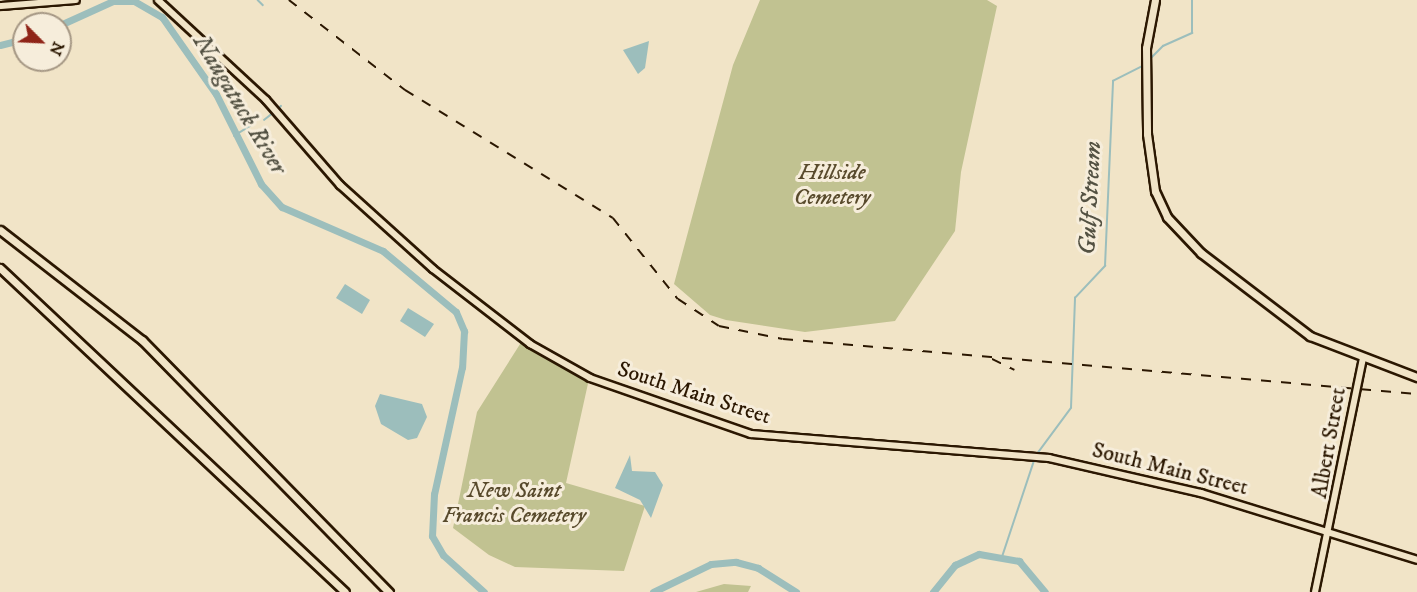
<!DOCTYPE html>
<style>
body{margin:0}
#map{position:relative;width:1417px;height:592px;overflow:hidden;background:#f1e4c7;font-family:"IM FELL DW Pica",serif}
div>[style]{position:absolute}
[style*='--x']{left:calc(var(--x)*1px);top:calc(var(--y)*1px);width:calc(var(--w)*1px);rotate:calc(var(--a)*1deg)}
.green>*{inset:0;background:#c1c291}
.water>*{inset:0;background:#9cbebc}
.stream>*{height:1.5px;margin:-0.75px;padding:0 0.75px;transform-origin:0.75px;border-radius:0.75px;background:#9cbebc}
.river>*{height:7px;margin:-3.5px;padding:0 3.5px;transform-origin:3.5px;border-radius:3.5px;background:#9cbebc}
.roads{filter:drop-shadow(2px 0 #2b1701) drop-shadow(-2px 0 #2b1701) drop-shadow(0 2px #2b1701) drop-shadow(0 -2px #2b1701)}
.major>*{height:6px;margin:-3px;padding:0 3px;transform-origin:3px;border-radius:3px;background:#f1e4c7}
.highway>*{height:7px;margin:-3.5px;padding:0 3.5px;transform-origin:3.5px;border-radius:3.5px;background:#f1e4c7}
.rail>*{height:1.5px;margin-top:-0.75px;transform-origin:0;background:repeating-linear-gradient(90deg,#2b1701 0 10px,transparent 0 20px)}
span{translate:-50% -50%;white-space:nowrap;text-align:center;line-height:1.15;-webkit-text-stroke:6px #f6eddb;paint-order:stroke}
.park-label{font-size:22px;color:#584a2c;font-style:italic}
.street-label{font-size:22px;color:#2b1701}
.water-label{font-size:24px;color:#535142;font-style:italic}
.north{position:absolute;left:12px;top:12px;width:60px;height:60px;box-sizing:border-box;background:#f6eddb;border:2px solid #a59784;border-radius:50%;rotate:114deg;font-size:16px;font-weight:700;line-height:24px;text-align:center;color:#2b1701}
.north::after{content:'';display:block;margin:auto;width:21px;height:27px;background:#8f2418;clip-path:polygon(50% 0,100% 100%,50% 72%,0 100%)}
</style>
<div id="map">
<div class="green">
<div style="clip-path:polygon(760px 0,987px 0,997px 6px,961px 172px,955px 231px,895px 321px,805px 332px,726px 320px,710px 315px,674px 284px,733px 65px)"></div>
<div style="clip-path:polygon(522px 341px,589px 379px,566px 483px,645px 506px,624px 571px,515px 567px,489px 555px,453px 528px,477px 412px)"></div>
<div style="clip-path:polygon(724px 584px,751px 586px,748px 592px,696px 592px)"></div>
</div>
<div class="water">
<div style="clip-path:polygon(649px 41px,645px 68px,638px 74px,623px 50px)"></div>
<div style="clip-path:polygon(345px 284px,370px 300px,362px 314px,336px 298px)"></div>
<div style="clip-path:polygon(408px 308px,434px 324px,425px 337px,400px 321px)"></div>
<div style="clip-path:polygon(380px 394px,422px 404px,427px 417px,417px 438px,408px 440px,381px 424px,375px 406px)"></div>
<div style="clip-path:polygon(630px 455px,632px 471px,655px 472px,663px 485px,651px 518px,640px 500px,615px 488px)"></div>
</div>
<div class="stream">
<div style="--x:258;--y:0;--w:7;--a:45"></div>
<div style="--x:1148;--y:61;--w:21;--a:-45"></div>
<div style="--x:1163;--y:46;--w:32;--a:-24"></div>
<div style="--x:1192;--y:33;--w:33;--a:-90"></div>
<div style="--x:278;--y:109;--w:4;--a:-45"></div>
<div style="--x:264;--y:120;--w:11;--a:-38"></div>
<div style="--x:234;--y:136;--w:19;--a:-32"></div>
<div style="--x:1037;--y:454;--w:57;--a:-53.5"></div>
<div style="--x:1071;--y:408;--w:110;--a:-87.9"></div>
<div style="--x:1075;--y:298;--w:44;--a:-46.8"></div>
<div style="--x:1105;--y:266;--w:185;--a:-87.5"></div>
<div style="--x:1113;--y:81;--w:34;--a:-27"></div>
<div style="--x:1002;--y:557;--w:104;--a:-71.6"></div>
</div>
<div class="river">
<div style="--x:60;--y:25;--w:58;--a:-24.4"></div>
<div style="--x:113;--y:1;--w:21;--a:0"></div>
<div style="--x:134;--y:1;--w:32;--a:30"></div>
<div style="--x:162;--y:17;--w:94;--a:55"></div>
<div style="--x:216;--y:94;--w:101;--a:63.4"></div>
<div style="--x:261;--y:184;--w:31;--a:48"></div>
<div style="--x:282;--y:207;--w:110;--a:23.5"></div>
<div style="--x:383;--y:251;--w:95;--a:39.9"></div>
<div style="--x:456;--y:312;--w:21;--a:67"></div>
<div style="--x:464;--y:331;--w:36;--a:93"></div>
<div style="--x:462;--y:367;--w:130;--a:102.4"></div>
<div style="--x:434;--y:494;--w:42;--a:92.7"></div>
<div style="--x:432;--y:536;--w:22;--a:60"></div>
<div style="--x:443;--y:555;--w:55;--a:42.1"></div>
<div style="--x:0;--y:45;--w:25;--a:-14"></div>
<div style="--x:653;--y:592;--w:64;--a:-25.8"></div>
<div style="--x:711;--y:564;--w:25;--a:-5"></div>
<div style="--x:736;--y:562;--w:23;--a:15"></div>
<div style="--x:758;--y:568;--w:45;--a:32.3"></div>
<div style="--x:933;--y:592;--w:35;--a:-51"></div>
<div style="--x:955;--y:565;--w:26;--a:-25"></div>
<div style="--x:979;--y:554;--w:41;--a:9.9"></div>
<div style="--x:1019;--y:561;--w:40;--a:50"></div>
</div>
<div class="roads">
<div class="major">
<div style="--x:158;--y:0;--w:147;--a:42.8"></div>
<div style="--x:266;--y:100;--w:113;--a:49"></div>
<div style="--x:340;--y:185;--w:125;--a:42.1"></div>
<div style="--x:433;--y:269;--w:123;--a:37.7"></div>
<div style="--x:530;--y:344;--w:69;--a:29.5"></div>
<div style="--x:590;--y:378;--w:170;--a:19.2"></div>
<div style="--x:751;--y:434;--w:299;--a:4.6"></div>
<div style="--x:1049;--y:458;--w:156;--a:13"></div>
<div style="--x:1201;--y:493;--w:226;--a:17.2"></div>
<div style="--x:0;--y:6;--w:76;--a:-4.5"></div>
<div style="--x:1315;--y:592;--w:238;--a:-78.4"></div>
</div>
<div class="highway">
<div style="--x:1155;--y:0;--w:49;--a:100.6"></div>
<div style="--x:1146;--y:48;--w:86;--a:89.3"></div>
<div style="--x:1147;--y:134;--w:58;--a:82"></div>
<div style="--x:1155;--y:191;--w:29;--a:65"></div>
<div style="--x:1167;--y:217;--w:50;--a:46.6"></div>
<div style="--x:1201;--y:253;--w:137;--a:37.3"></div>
<div style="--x:1310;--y:336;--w:115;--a:21"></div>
<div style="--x:0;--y:230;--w:180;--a:37.8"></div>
<div style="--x:142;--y:340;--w:353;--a:45.6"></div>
<div style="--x:0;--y:268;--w:473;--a:43.2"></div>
</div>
</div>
<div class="rail">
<div style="--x:289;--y:0;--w:147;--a:37.8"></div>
<div style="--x:405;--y:90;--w:244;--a:31.6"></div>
<div style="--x:613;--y:218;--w:104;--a:51.3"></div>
<div style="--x:678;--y:299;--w:49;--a:33.4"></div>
<div style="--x:719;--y:326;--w:65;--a:11.5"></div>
<div style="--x:783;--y:339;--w:636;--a:4.96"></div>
<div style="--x:992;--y:359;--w:25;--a:26"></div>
</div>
<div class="park-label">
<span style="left:832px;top:185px">Hillside<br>Cemetery</span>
<span style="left:514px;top:503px">New Saint<br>Francis Cemetery</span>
</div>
<div class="street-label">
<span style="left:694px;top:393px;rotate:18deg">South Main Street</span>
<span style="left:1329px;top:443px;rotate:-80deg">Albert Street</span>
<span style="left:1170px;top:469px;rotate:14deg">South Main Street</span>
</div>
<div class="water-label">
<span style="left:239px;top:105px;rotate:59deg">Naugatuck River</span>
<span style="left:1091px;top:198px;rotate:-87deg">Gulf Stream</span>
</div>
<div class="north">N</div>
</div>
